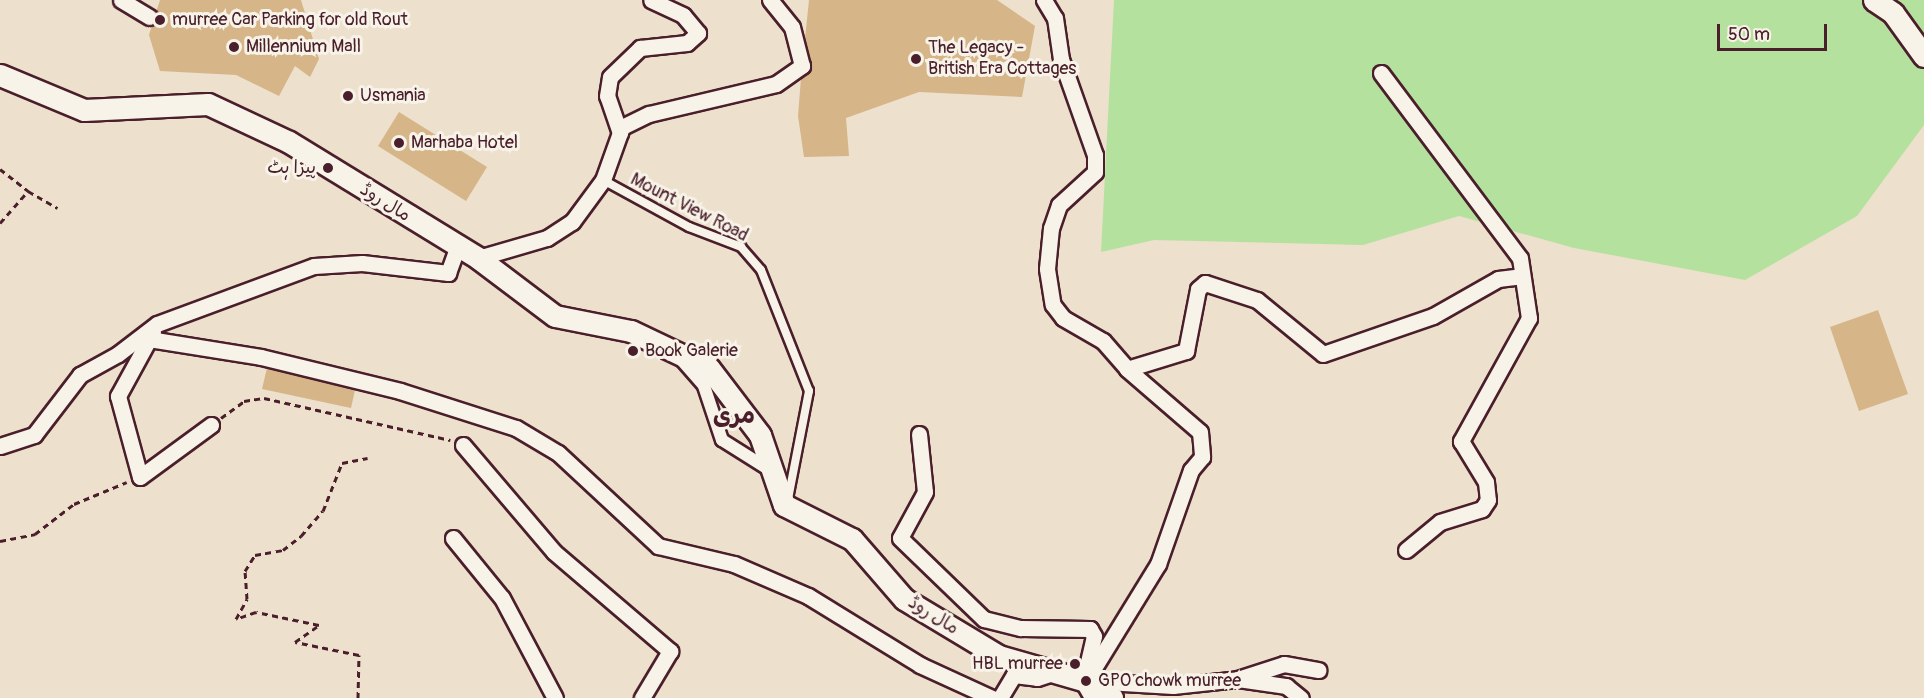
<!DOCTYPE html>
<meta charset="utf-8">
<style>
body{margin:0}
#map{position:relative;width:1924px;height:698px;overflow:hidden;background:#ede0cc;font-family:Pangolin,"Playpen Sans Arabic",sans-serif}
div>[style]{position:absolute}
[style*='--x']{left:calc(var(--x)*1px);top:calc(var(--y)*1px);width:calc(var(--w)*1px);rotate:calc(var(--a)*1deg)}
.green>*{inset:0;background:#b5e19f}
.building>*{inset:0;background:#d6b589}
.path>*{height:3px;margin-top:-1.5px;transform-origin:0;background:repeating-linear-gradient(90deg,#4a1f2b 0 6px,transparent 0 10.5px)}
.roads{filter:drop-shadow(2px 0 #4a1f2b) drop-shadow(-2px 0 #4a1f2b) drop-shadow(0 2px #4a1f2b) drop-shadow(0 -2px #4a1f2b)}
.service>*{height:8px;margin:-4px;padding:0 4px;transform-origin:4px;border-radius:4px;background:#f7f3e8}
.pedestrian>*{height:12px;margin:-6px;padding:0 6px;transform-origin:6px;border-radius:6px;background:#f7f3e8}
.minor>*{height:15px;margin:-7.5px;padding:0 7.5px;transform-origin:7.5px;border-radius:7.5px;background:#f7f3e8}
.tertiary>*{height:20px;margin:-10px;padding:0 10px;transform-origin:10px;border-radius:10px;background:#f7f3e8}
.secondary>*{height:21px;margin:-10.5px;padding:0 10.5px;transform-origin:10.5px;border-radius:10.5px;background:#f7f3e8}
.dots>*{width:16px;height:16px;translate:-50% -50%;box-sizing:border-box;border:3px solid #f7f3e8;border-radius:50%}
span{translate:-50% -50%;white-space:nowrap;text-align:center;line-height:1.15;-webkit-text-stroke:6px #f7f3e8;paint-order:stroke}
.poi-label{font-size:18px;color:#4a1f2b}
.left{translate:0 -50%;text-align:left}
.right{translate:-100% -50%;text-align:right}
.street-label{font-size:18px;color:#4a1f2b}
.district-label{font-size:24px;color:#4a1f2b;font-weight:700}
.scale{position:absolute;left:1717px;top:24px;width:110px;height:27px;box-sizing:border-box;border:3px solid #4a1f2b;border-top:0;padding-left:8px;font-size:18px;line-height:21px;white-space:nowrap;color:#4a1f2b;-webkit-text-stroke:4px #f7f3e8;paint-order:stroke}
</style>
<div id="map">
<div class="green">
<div style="clip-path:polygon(1114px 0,1924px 0,1924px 125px,1857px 216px,1745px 280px,1574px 248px,1459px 216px,1363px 245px,1154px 240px,1101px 252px)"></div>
</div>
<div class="building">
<div style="clip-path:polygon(160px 0,301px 0,319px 59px,310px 77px,295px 66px,279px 96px,236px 75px,160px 71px,149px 35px)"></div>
<div style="clip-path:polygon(809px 0,997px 0,1035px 26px,1022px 97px,919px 92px,846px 118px,849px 156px,804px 157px,798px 116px,801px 78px,811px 69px,805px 39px)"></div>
<div style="clip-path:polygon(399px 112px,487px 167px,466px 201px,378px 146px)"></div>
<div style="clip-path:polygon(1878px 310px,1908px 394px,1859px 411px,1830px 327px)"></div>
<div style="clip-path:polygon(267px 368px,355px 390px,351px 408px,262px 389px)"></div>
</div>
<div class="path">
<div style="--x:0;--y:169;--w:36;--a:38"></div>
<div style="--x:0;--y:223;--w:43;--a:-48.8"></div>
<div style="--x:28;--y:191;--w:34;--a:30"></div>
<div style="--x:221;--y:418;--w:29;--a:-36"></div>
<div style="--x:244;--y:401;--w:20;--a:-9"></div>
<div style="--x:264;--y:398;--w:191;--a:12.7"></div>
<div style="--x:0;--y:541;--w:36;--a:-11"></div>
<div style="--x:35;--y:534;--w:49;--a:-37.6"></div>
<div style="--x:74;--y:504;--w:57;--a:-22.5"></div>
<div style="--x:358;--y:698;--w:43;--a:-88.7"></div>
<div style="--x:359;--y:655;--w:65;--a:-168.5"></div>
<div style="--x:295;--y:642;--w:29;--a:-35"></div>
<div style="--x:319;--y:625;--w:64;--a:-168.3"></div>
<div style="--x:256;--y:612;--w:21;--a:161"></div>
<div style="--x:236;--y:619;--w:23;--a:-61"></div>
<div style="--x:247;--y:599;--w:28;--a:-94"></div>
<div style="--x:245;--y:571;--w:19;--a:-58"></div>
<div style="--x:255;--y:555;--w:28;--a:-10"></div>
<div style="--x:283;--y:550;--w:23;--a:-38"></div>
<div style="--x:301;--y:536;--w:33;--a:-49"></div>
<div style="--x:323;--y:511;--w:52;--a:-68.4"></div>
<div style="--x:342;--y:463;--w:26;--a:-11"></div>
</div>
<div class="roads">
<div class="service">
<div style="--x:603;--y:180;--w:98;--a:28.7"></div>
<div style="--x:689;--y:227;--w:56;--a:21"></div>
<div style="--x:741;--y:247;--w:30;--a:49"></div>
<div style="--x:761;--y:270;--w:130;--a:68.4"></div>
<div style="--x:809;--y:391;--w:110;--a:101"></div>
</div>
<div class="pedestrian">
<div style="--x:680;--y:358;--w:37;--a:49"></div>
<div style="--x:704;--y:386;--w:57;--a:71.6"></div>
<div style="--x:722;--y:440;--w:54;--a:32.2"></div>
</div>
<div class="minor">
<div style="--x:121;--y:0;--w:33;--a:31"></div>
<div style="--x:1044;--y:0;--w:21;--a:59"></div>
<div style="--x:1055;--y:18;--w:41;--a:81.7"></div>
<div style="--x:1061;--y:59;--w:102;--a:70.5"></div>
<div style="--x:1095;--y:155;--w:17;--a:90"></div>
<div style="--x:1095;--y:172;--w:49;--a:137.5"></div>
<div style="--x:1059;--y:205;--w:24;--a:109"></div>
<div style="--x:1051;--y:228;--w:41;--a:95.6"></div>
<div style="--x:1047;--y:269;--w:36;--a:81"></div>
<div style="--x:1053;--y:305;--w:16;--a:52"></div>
<div style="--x:1063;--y:318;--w:46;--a:29.9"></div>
<div style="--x:1103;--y:341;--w:37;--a:49"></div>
<div style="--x:1127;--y:369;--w:96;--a:40.8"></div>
<div style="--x:1200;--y:432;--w:25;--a:85"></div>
<div style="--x:1202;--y:457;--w:17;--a:130"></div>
<div style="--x:1191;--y:470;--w:100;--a:109.3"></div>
<div style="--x:1158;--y:564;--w:137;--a:121.6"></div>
<div style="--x:1381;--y:73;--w:231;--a:53.1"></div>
<div style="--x:1520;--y:258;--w:61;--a:81.5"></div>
<div style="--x:1529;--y:318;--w:141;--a:118.9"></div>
<div style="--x:1461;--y:441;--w:48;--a:58.6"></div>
<div style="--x:1486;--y:482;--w:18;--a:84"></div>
<div style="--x:1488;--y:500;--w:11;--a:124"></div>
<div style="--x:1482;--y:509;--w:44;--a:162.8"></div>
<div style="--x:1440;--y:522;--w:44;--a:140.5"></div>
<div style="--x:620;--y:133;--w:39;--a:-109"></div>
<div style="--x:607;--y:96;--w:19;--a:-81"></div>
<div style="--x:610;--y:77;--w:42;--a:-44"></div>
<div style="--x:640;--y:48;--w:47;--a:-6.1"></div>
<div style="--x:687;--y:43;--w:15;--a:-42"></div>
<div style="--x:698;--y:33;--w:23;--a:-130"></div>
<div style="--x:683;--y:15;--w:35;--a:-155"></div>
<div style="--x:478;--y:258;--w:72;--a:-16.2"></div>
<div style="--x:547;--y:238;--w:30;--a:-33"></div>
<div style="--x:572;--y:222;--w:52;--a:-53.6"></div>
<div style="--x:603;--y:180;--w:56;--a:-70.3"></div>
<div style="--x:622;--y:127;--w:30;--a:-26"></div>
<div style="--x:649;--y:114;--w:130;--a:-13.3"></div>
<div style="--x:776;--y:84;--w:32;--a:-35"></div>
<div style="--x:802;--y:66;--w:40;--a:-104.4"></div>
<div style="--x:792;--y:27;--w:35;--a:-129"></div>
<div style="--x:153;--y:332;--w:73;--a:118.7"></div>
<div style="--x:118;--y:396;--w:84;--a:74.8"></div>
<div style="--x:140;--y:477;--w:88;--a:-36.2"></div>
<div style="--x:149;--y:339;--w:113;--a:9.1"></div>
<div style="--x:261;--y:357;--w:143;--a:13.7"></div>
<div style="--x:400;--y:391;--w:122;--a:17.7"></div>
<div style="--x:516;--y:428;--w:49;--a:30.8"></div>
<div style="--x:558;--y:453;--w:137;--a:42.9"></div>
<div style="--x:658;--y:546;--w:78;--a:13.3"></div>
<div style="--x:734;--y:564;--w:81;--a:23.4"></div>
<div style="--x:808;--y:596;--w:132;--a:31.6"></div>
<div style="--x:920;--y:665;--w:79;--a:24.6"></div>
<div style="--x:1127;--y:369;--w:62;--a:-17"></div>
<div style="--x:1186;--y:351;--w:63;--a:-79"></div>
<div style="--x:1198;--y:289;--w:9;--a:-41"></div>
<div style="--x:1205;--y:283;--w:55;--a:18.1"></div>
<div style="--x:1257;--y:300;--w:85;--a:39.3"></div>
<div style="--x:1323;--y:354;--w:116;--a:-19.1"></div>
<div style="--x:1433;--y:316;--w:75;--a:-29.6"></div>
<div style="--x:1498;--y:279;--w:23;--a:-7"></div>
<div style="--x:919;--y:434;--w:58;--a:84.1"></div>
<div style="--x:925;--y:492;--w:52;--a:118.5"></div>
<div style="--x:900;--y:538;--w:117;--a:44"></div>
<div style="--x:984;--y:619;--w:38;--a:14"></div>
<div style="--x:1021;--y:628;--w:69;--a:0.8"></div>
<div style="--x:1090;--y:629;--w:8;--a:60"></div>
<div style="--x:1094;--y:636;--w:37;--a:103"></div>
<div style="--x:463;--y:445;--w:140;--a:49.6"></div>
<div style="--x:554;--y:552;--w:153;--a:40.5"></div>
<div style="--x:670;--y:651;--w:55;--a:120.8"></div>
<div style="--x:0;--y:446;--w:36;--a:-18"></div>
<div style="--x:34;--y:435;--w:76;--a:-52.5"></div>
<div style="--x:80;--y:375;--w:43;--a:-28.9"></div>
<div style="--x:118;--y:354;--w:49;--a:-37.6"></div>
<div style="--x:157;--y:324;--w:167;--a:-20.3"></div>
<div style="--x:314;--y:266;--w:48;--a:-3.6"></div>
<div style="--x:362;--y:263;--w:87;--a:6.6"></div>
<div style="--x:448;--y:273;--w:27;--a:-70"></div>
<div style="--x:453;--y:538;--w:77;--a:50.8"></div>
<div style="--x:502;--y:598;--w:113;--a:62.1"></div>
<div style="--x:1238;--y:679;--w:48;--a:-18.1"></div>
<div style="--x:1284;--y:664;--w:35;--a:10"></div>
<div style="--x:1089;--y:681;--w:84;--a:3.4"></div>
<div style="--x:1173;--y:686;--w:65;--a:-6.1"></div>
<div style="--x:1238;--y:679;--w:49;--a:8.3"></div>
<div style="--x:1286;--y:686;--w:19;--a:39"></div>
<div style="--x:1000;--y:698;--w:27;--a:-59"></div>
<div style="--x:1014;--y:675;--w:23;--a:7"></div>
<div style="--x:1037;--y:678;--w:20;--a:-18"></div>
</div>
<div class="tertiary">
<div style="--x:1086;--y:681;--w:32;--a:32"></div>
</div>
<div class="secondary">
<div style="--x:1874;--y:0;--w:23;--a:34"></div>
<div style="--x:1893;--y:13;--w:53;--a:54.2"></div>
<div style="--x:0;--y:75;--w:91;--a:22.6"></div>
<div style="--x:84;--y:110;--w:124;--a:-2.8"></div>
<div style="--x:208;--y:104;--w:89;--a:25.1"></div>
<div style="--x:289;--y:142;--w:222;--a:31.5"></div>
<div style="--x:478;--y:258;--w:96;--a:37"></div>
<div style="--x:555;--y:316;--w:77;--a:11.2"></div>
<div style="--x:631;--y:331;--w:86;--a:25.4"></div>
<div style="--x:709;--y:368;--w:84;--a:52.7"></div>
<div style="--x:760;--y:435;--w:74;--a:71.1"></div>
<div style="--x:784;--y:505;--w:76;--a:26.6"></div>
<div style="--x:852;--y:539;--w:79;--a:49.1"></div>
<div style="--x:904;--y:599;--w:111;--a:31"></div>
<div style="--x:999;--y:656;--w:91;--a:16"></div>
<div style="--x:1086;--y:681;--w:20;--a:60"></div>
</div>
</div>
<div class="dots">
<div style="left:160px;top:20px;background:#4a1f2b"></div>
<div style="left:234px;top:47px;background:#4a1f2b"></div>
<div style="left:916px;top:59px;background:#4a1f2b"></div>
<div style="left:348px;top:96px;background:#4a1f2b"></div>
<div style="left:399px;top:143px;background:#4a1f2b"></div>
<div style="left:328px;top:168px;background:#4a1f2b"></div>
<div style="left:633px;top:351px;background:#4a1f2b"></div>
<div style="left:1075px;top:664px;background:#4a1f2b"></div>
<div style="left:1086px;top:681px;background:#4a1f2b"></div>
</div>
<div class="poi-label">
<span class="left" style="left:172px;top:20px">murree Car Parking for old Rout</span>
<span class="left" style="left:246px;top:47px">Millennium Mall</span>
<span class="left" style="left:928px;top:59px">The Legacy -<br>British Era Cottages</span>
<span class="left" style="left:360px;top:96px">Usmania</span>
<span class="left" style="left:411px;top:143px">Marhaba Hotel</span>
<span class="right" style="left:316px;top:168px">پیزا ہٹ</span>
<span class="left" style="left:645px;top:351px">Book Galerie</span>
<span class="right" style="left:1063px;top:664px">HBL murree</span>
<span class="left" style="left:1098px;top:681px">GPO chowk murree</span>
</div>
<div class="street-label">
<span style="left:385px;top:203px;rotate:32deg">مال روڈ</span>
<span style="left:689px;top:208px;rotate:27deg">Mount View Road</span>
<span style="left:933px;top:616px;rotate:32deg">مال روڈ</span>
</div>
<div class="district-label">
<span style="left:734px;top:416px">مری</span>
</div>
<div class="scale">50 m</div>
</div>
